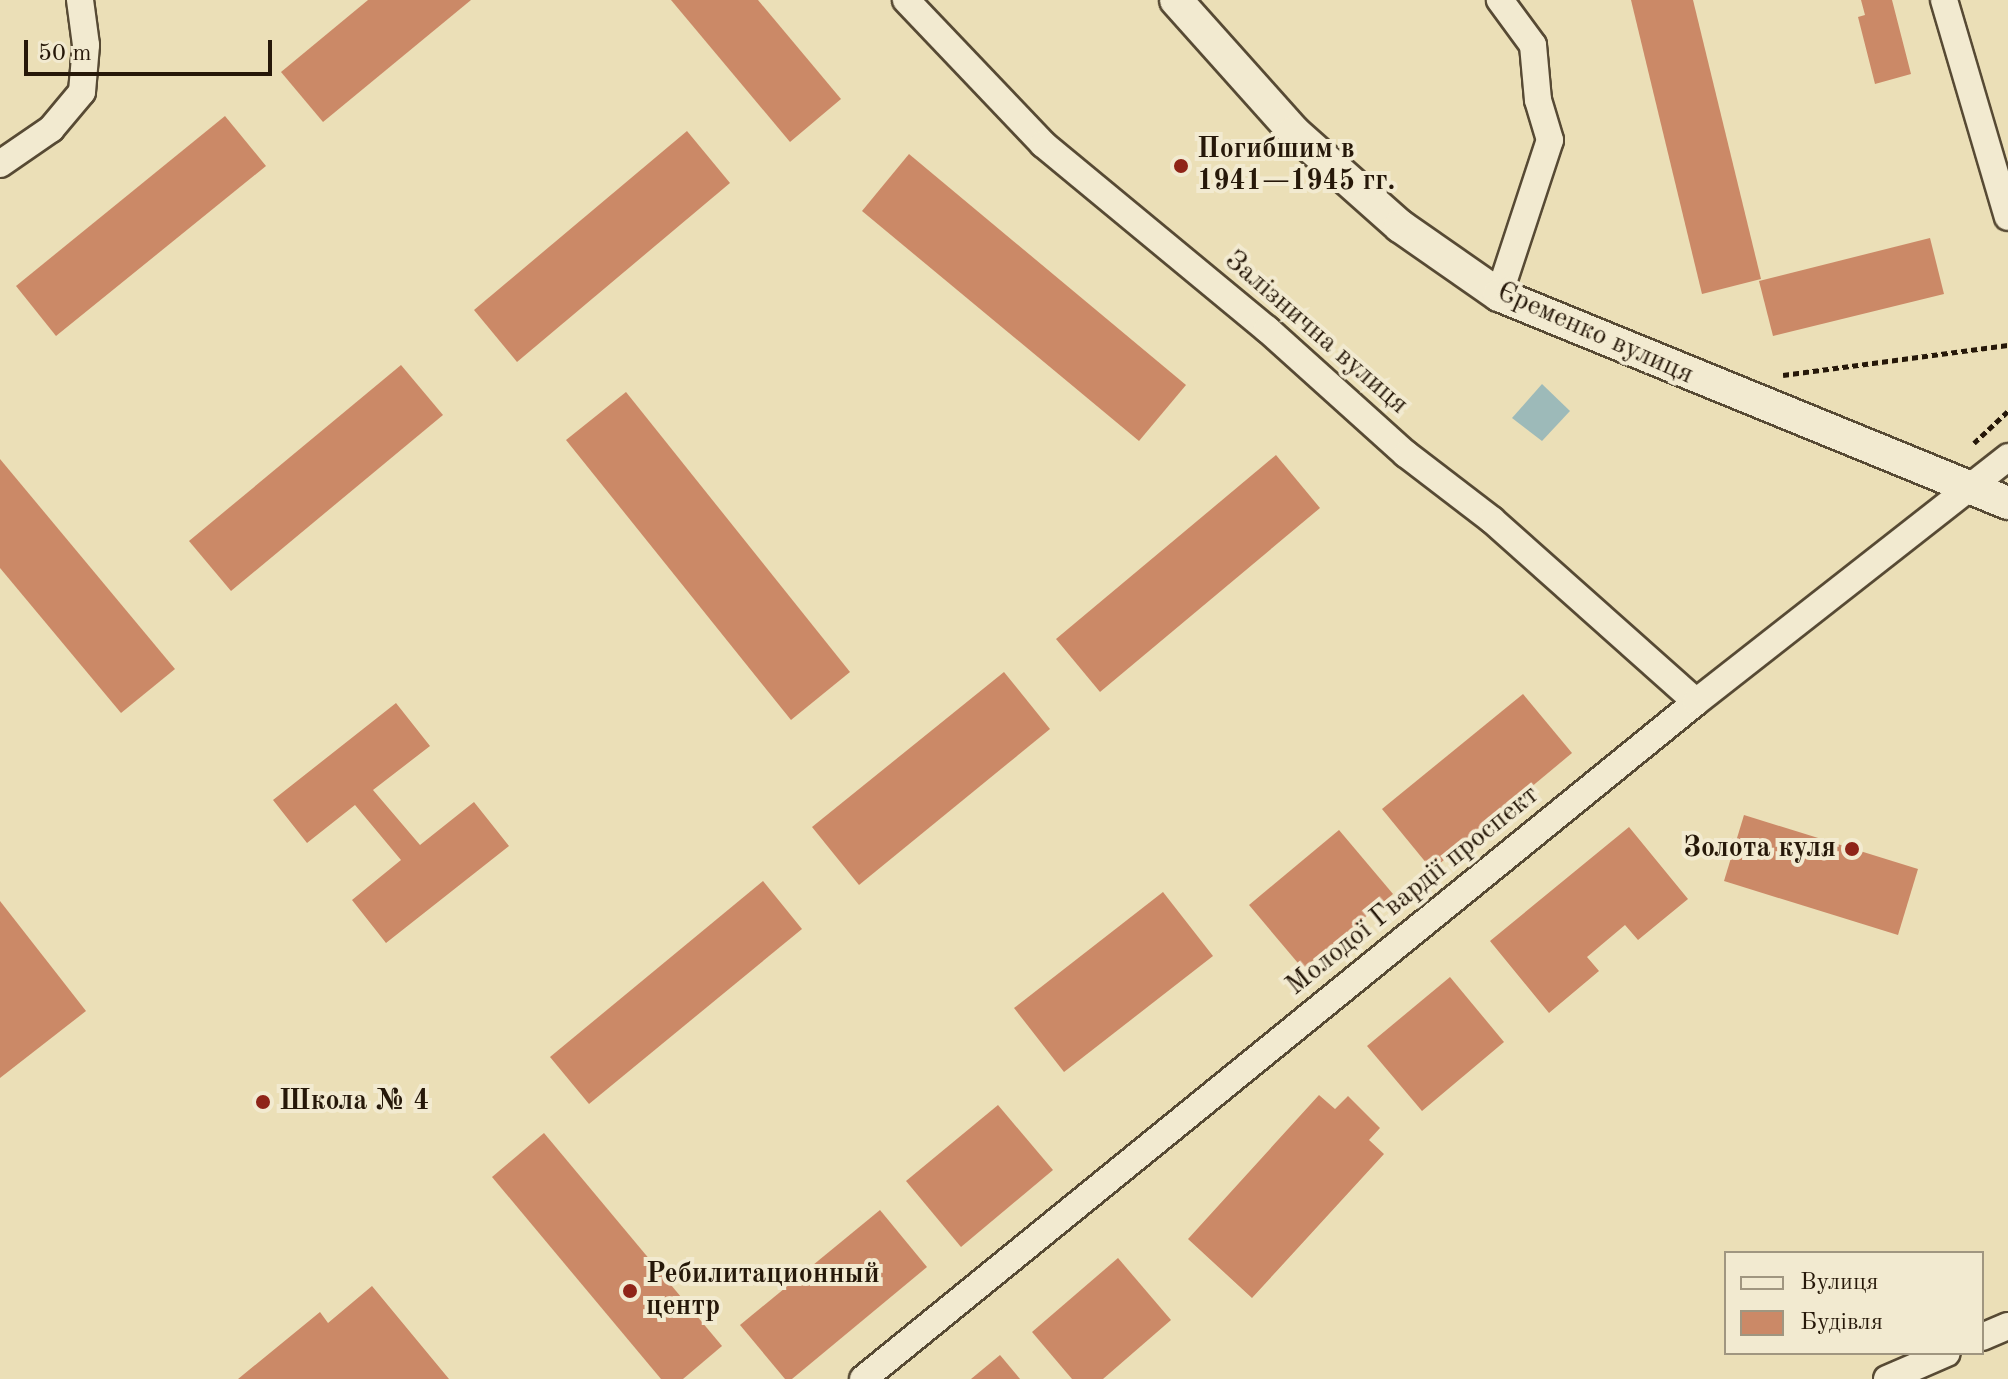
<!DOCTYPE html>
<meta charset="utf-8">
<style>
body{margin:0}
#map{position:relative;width:2008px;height:1379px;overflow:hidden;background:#ebdfb7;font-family:"Old Standard TT",serif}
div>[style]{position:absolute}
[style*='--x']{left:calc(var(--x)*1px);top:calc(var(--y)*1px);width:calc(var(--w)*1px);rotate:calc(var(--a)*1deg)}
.water>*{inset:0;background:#9dbab9}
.building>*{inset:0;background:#cb8967}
.path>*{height:5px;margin-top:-2.5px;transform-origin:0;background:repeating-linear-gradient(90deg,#261809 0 6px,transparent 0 10px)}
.roads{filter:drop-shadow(2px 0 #574a34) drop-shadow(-2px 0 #574a34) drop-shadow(0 2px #574a34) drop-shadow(0 -2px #574a34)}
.minor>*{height:26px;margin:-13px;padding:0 13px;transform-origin:13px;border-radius:13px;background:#f2ead0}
.tertiary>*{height:32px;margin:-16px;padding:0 16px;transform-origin:16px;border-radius:16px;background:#f2ead0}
.dots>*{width:22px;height:22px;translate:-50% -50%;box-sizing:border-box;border:4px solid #f2ead0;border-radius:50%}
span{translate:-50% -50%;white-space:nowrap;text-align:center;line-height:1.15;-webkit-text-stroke:8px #f2ead0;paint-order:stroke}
.poi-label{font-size:28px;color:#261809;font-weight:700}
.left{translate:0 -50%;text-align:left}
.right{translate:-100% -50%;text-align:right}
.street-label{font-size:28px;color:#261809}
.legend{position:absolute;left:1724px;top:1251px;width:260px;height:104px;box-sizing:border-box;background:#f2ead0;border:2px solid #a09680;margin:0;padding:10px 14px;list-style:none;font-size:24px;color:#261809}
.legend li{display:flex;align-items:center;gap:16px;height:40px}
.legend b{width:40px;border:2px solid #a09680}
.scale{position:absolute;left:24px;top:40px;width:248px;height:36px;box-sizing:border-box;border:4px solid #261809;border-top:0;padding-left:10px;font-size:24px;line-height:28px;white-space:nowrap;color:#261809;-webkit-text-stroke:6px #f2ead0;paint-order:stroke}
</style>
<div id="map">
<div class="water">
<div style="clip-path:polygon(1542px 384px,1570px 411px,1542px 441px,1512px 418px)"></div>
</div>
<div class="building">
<div style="clip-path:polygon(368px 0,471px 0,323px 122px,281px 72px)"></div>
<div style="clip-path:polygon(671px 0,758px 0,841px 99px,790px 142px)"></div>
<div style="clip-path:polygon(1631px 0,1693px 0,1761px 279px,1702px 294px)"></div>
<div style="clip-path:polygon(1861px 0,1892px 0,1911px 74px,1875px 84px,1858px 17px,1865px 15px)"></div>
<div style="clip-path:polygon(225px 116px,266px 166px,56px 336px,16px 286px)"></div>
<div style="clip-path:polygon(687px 131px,730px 183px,517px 362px,474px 310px)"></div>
<div style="clip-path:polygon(909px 154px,1186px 385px,1139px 441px,862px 211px)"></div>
<div style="clip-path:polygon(1930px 238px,1944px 294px,1773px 336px,1759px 281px)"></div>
<div style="clip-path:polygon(401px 365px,443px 415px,231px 591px,189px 541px)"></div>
<div style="clip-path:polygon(626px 392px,850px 672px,791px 720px,566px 440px)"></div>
<div style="clip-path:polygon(1276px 455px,1320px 508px,1100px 692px,1056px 639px)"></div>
<div style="clip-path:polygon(0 459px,175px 669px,121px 713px,0 568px)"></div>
<div style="clip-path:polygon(1004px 672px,1050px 729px,859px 885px,812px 827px)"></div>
<div style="clip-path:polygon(1523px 694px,1572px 753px,1432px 870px,1382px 809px)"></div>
<div style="clip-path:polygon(396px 703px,430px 746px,373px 790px,420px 845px,474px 802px,509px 846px,386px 943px,352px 900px,401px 860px,355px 805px,307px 843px,273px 800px)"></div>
<div style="clip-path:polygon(1744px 815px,1918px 869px,1898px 935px,1724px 881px)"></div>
<div style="clip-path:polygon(1629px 827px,1688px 899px,1638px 940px,1625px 925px,1587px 957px,1599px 971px,1549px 1013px,1490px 941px)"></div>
<div style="clip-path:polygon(1339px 830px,1393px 894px,1303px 969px,1249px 905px)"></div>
<div style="clip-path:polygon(763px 881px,802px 929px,589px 1104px,550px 1057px)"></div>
<div style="clip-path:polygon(1163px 892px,1213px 956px,1064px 1072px,1014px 1008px)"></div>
<div style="clip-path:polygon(0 901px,86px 1011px,0 1078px)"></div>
<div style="clip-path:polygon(1450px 977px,1504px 1042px,1422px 1111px,1367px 1046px)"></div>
<div style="clip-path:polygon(1319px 1095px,1335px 1109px,1348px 1096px,1380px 1128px,1369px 1140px,1384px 1154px,1252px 1298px,1188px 1239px)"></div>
<div style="clip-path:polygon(998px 1105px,1053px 1170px,961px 1247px,906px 1181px)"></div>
<div style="clip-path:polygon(544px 1133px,722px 1346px,683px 1379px,661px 1379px,492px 1177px)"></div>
<div style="clip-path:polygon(880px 1210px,927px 1267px,792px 1379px,785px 1379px,740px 1325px)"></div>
<div style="clip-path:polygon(1118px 1258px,1171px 1320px,1103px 1379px,1072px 1379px,1032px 1332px)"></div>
<div style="clip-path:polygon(372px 1286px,449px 1379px,238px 1379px,320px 1312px,328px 1323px)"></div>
<div style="clip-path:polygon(1000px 1355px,1020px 1379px,971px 1379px)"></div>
</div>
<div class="path">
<div style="--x:1783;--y:375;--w:227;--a:-7.6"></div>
<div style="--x:1974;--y:443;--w:47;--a:-43.3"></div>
</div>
<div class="roads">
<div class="minor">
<div style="--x:906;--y:0;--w:199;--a:46.4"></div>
<div style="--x:1043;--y:144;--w:291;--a:39.6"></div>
<div style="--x:1267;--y:329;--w:187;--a:42"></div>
<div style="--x:1406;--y:454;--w:108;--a:37.5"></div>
<div style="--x:1492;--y:520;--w:273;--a:41.7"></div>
<div style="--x:1944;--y:0;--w:226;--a:73.6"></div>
<div style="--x:0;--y:164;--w:62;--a:-34.5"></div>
<div style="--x:51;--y:129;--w:48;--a:-50"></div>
<div style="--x:82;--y:92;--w:47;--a:-85.1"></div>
<div style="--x:86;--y:45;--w:45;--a:-97.6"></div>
<div style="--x:1499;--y:295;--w:163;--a:-71.8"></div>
<div style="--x:1550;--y:140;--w:42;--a:-106.7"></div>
<div style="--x:1538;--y:100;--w:55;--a:-95.2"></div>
<div style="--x:1533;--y:45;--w:56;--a:-126.3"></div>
<div style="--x:1982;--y:1337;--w:28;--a:-23"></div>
<div style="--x:863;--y:1379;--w:1073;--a:-39.1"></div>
<div style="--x:1696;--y:702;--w:397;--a:-38.1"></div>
<div style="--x:1887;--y:1379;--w:65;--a:-23.4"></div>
</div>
<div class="tertiary">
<div style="--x:1176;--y:0;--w:177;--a:48.2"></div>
<div style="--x:1294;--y:132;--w:142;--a:41.6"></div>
<div style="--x:1400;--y:226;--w:121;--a:34.9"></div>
<div style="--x:1499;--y:295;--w:550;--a:22.23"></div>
</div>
</div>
<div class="dots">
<div style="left:1181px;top:166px;background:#8f2418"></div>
<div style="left:1852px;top:849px;background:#8f2418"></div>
<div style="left:263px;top:1102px;background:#8f2418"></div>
<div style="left:630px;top:1291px;background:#8f2418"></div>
</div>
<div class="poi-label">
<span class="left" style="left:1197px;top:166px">Погибшим в<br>1941—1945 гг.</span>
<span class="right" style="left:1836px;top:849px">Золота куля</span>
<span class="left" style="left:279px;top:1102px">Школа № 4</span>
<span class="left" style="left:646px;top:1291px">Ребилитационный<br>центр</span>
</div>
<div class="street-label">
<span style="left:1316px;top:333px;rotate:41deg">Залізнична вулиця</span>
<span style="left:1595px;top:334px;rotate:24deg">Єременко вулиця</span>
<span style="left:1413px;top:891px;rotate:-39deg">Молодої Гвардії проспект</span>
</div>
<ul class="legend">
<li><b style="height:10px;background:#f2ead0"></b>Вулиця</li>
<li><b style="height:22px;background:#cb8967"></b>Будівля</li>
</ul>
<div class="scale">50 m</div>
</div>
